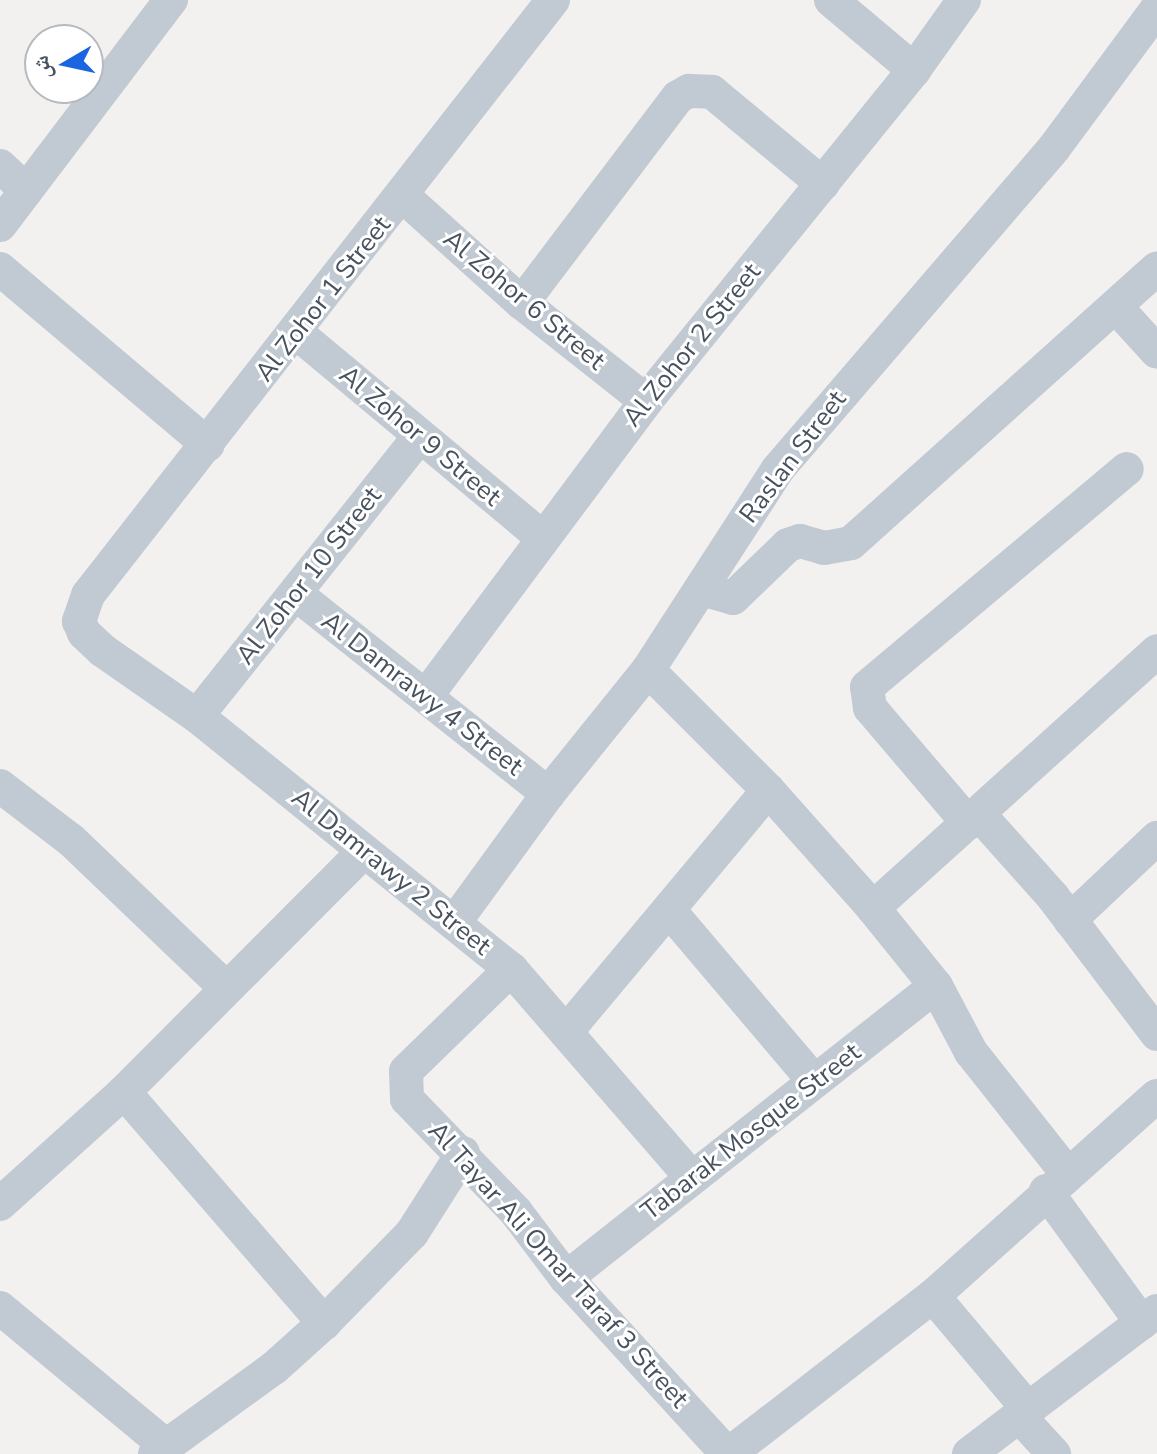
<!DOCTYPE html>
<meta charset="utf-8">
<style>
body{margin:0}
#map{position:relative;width:1157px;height:1454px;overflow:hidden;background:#f3f1f0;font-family:"Nunito Sans","Noto Naskh Arabic",sans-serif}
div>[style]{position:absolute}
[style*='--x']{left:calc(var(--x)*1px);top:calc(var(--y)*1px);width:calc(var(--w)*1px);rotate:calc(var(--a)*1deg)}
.minor>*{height:34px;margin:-17px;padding:0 17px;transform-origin:17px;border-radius:17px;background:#c1cad2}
span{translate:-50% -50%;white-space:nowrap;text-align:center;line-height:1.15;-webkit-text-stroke:6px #fff;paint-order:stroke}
.street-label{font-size:26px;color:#48525e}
.north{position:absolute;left:24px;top:24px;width:80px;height:80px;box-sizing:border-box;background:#fff;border:2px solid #b6babf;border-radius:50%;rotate:261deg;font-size:22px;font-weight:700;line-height:32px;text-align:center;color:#48525e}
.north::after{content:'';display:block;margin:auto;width:28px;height:36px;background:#1c65e1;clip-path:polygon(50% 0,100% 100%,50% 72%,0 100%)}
</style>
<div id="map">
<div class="minor">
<div style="--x:553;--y:0;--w:755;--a:128.01"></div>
<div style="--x:88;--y:595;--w:28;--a:109"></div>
<div style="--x:79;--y:621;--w:13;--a:67"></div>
<div style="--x:84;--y:633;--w:25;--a:43"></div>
<div style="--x:102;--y:650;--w:116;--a:34.8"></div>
<div style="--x:197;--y:716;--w:403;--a:38.9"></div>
<div style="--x:511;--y:969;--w:276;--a:49.1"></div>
<div style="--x:831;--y:0;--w:109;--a:40.1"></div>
<div style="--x:0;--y:166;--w:35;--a:43"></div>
<div style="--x:403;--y:196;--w:160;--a:42"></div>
<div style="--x:522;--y:303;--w:158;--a:38.3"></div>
<div style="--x:0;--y:225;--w:283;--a:-52.8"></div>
<div style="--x:0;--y:269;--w:272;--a:40.2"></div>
<div style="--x:522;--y:303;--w:258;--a:-52.9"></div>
<div style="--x:678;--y:97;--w:13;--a:-29"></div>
<div style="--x:689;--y:91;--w:23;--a:2"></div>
<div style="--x:712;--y:92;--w:144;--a:39.7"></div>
<div style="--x:1117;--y:308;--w:59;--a:47.7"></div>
<div style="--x:297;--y:333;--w:320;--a:39.8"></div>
<div style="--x:705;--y:590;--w:29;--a:16"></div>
<div style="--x:733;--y:598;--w:76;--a:-43.9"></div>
<div style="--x:788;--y:545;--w:13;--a:-18"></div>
<div style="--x:800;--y:541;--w:25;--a:16"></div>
<div style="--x:824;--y:548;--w:27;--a:-10"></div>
<div style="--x:851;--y:543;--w:411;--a:-41.9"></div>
<div style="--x:296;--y:594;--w:322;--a:38.4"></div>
<div style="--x:648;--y:670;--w:170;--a:45"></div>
<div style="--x:768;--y:790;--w:158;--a:48.3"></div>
<div style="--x:873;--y:908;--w:100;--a:51.1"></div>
<div style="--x:936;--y:986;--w:75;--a:62.1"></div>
<div style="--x:971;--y:1052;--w:154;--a:51.6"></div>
<div style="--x:427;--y:695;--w:367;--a:-53.3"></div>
<div style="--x:646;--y:401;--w:426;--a:-51"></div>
<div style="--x:914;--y:70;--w:86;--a:-54.5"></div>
<div style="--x:197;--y:716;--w:358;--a:-51.5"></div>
<div style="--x:0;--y:786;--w:89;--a:37.3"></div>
<div style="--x:71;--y:840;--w:213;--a:43.7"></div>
<div style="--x:978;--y:813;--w:113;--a:48.2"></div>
<div style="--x:1053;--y:897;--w:172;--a:52.8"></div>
<div style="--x:968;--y:823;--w:151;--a:-130.4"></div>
<div style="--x:870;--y:708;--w:21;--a:-98"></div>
<div style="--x:867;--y:687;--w:339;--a:-40"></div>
<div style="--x:873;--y:908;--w:383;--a:-42.1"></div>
<div style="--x:669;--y:910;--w:224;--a:49.7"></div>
<div style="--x:1070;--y:920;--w:120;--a:-43.3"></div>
<div style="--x:454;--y:923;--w:160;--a:-53.9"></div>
<div style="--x:548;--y:794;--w:159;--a:-51.1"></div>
<div style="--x:648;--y:670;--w:239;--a:-57.1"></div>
<div style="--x:778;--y:469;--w:423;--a:-49.3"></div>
<div style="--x:1054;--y:148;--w:173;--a:-53.5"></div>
<div style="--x:511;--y:969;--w:146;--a:135.8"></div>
<div style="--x:406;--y:1071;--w:28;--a:88"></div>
<div style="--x:407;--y:1099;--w:157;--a:46"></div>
<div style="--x:516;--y:1212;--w:83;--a:52.9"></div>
<div style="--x:566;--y:1278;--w:239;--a:47.5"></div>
<div style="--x:566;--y:1032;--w:315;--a:-50.1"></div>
<div style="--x:124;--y:1092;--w:306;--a:49.1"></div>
<div style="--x:1046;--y:1191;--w:163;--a:54"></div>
<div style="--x:0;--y:1204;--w:167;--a:-42.1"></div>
<div style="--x:124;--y:1092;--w:340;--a:-45.1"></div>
<div style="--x:566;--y:1278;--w:471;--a:-38.3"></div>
<div style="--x:933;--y:1296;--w:148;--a:49.9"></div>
<div style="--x:0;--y:1308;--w:213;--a:39.7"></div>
<div style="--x:1019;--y:1416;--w:52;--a:47.4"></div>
<div style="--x:155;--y:1454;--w:147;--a:-35.9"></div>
<div style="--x:274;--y:1368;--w:67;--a:-42"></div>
<div style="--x:324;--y:1323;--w:126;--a:-45.6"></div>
<div style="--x:412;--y:1233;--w:95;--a:-57.5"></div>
<div style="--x:729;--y:1454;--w:258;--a:-37.8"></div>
<div style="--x:933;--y:1296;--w:300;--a:-41.8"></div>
<div style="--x:969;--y:1454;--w:236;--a:-37.3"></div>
</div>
<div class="street-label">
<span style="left:323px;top:299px;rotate:-52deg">Al Zohor 1 Street</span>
<span style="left:524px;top:300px;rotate:40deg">Al Zohor 6 Street</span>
<span style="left:692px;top:345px;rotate:-51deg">Al Zohor 2 Street</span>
<span style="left:420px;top:436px;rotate:40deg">Al Zohor 9 Street</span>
<span style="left:793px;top:457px;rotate:-53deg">Raslan Street</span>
<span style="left:309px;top:576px;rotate:-52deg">Al Zohor 10 Street</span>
<span style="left:422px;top:694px;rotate:38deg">Al Damrawy 4 Street</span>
<span style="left:391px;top:872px;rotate:39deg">Al Damrawy 2 Street</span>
<span style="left:751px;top:1132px;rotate:-38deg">Tabarak Mosque Street</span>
<span style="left:558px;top:1265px;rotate:48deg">Al Tayar Ali Omar Taraf 3 Street</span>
</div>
<div class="north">ش</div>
</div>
